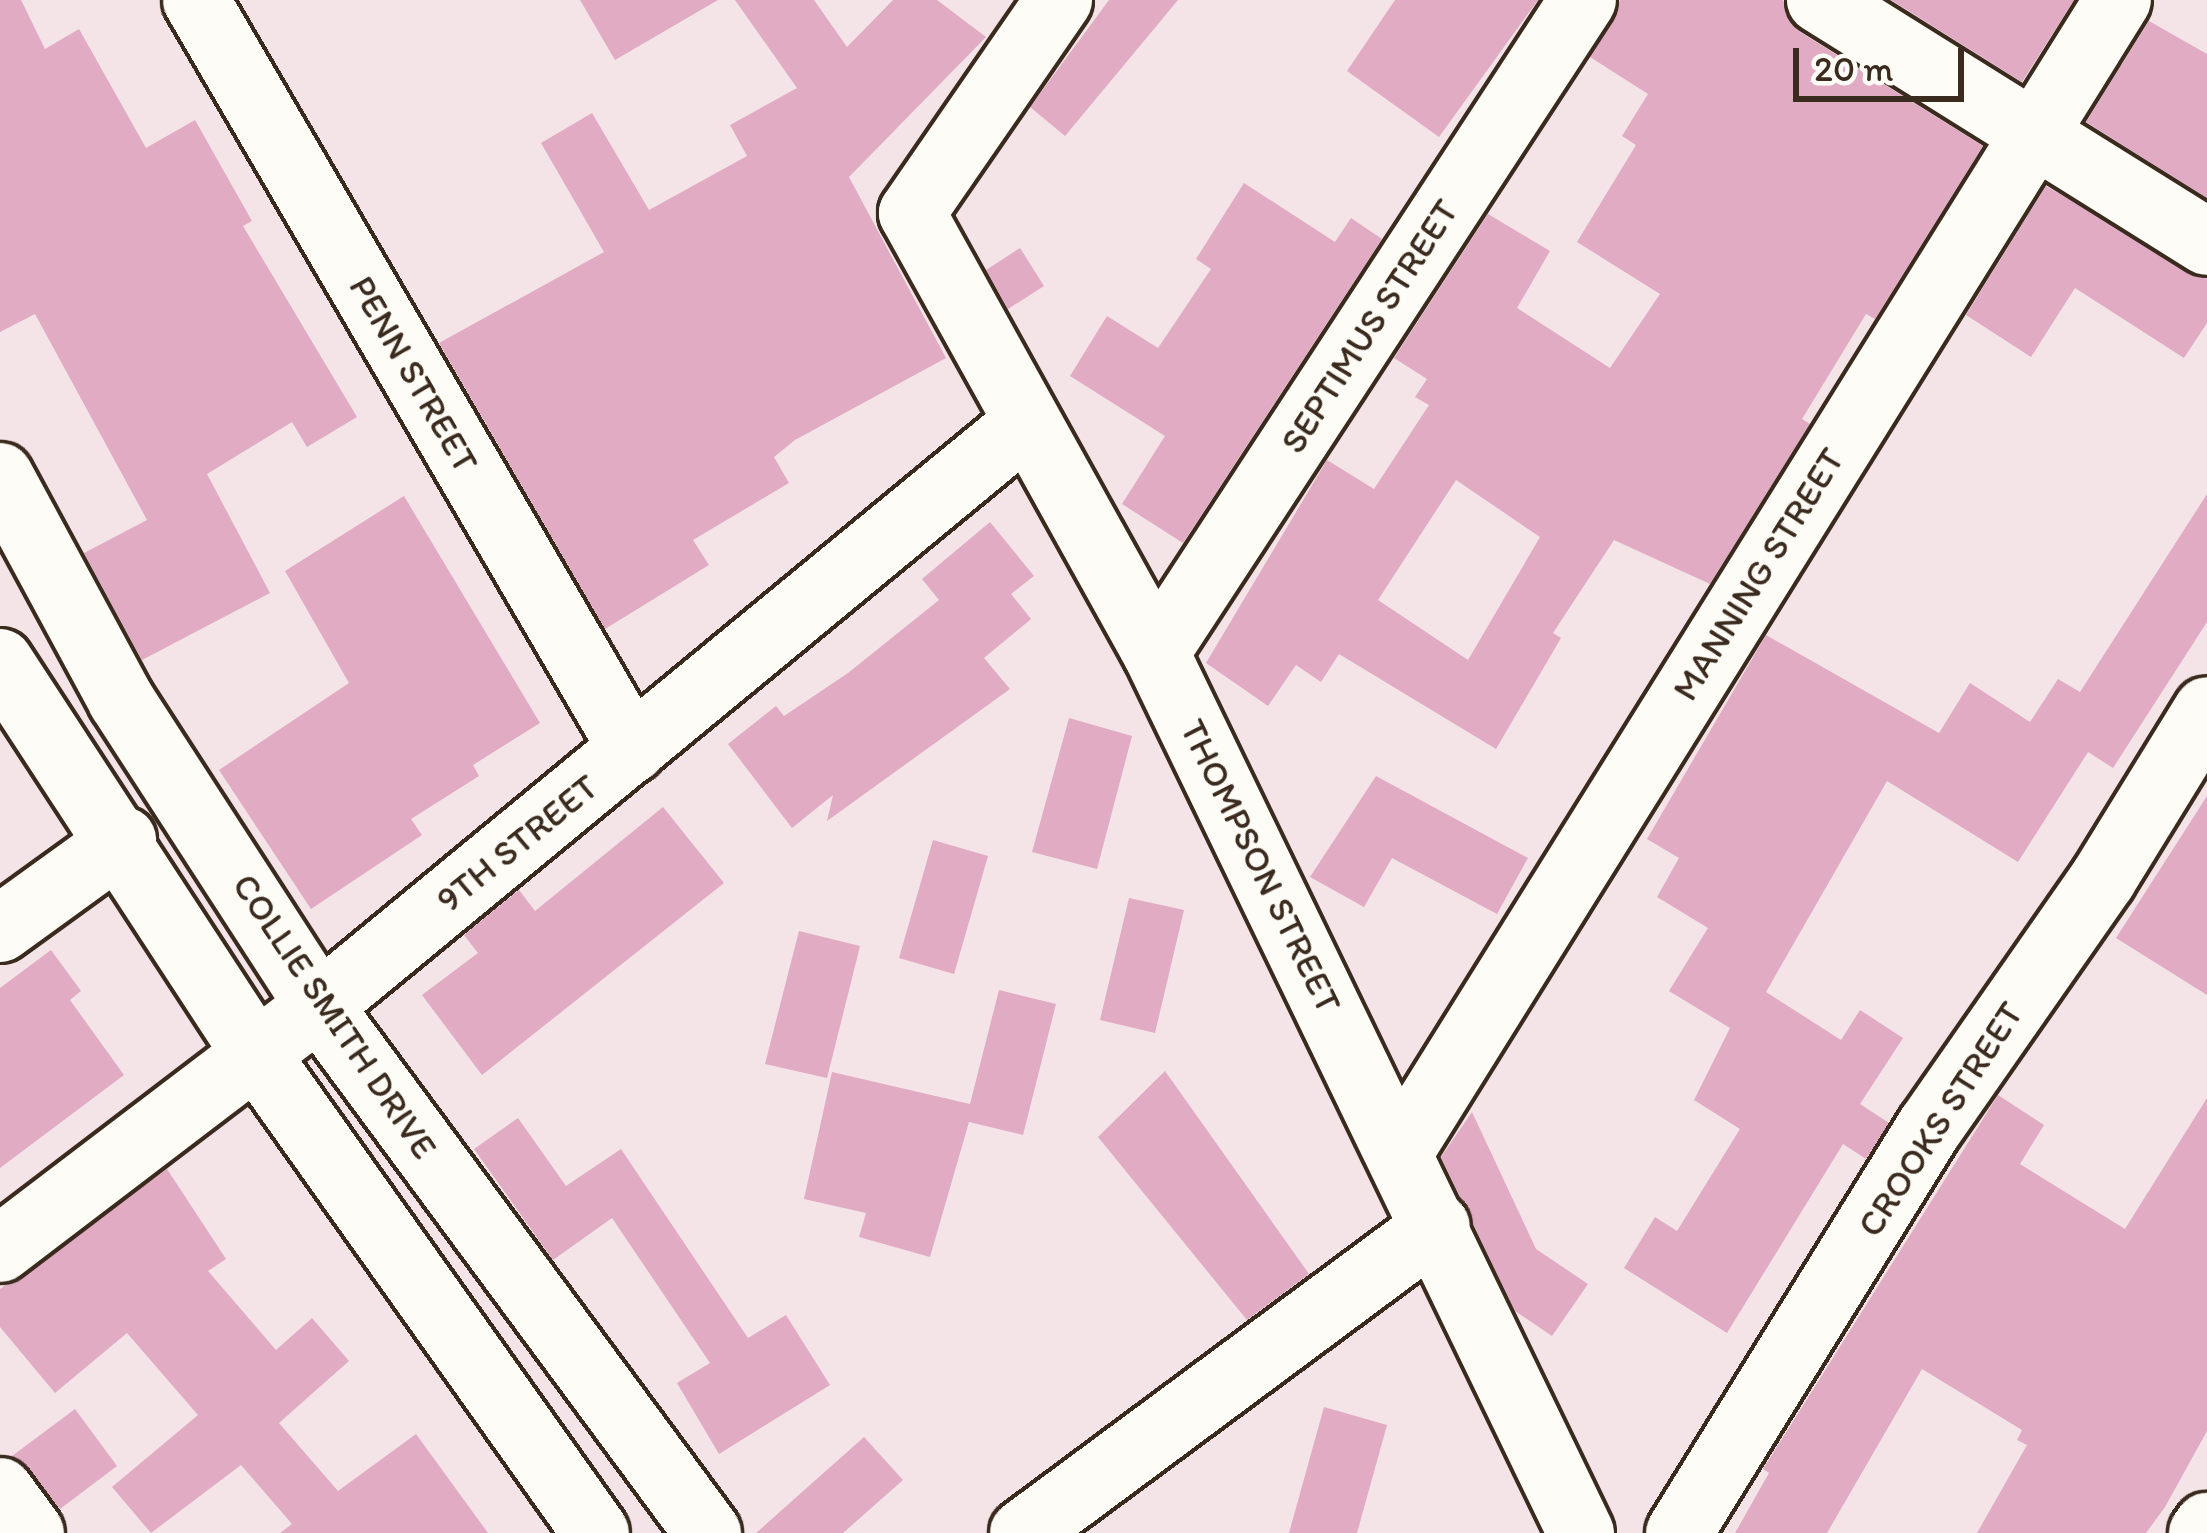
<!DOCTYPE html>
<style>
body{margin:0}
#map{position:relative;width:2207px;height:1533px;overflow:hidden;background:#f4e4e7;font-family:Itim,sans-serif}
div>[style]{position:absolute}
[style*='--x']{left:calc(var(--x)*1px);top:calc(var(--y)*1px);width:calc(var(--w)*1px);rotate:calc(var(--a)*1deg)}
.building>*{inset:0;background:#e0abc3}
.roads{filter:drop-shadow(3px 0 #3b2a1e) drop-shadow(-3px 0 #3b2a1e) drop-shadow(0 3px #3b2a1e) drop-shadow(0 -3px #3b2a1e)}
.minor>*{height:66px;margin:-33px;padding:0 33px;transform-origin:33px;border-radius:33px;background:#fdfcf7}
span{translate:-50% -50%;white-space:nowrap;text-align:center;line-height:1.15;-webkit-text-stroke:12px #fdfcf7;paint-order:stroke}
.street-label{font-size:36px;color:#3b2a1e}
.scale{position:absolute;left:1793px;top:48px;width:171px;height:54px;box-sizing:border-box;border:6px solid #3b2a1e;border-top:0;padding-left:15px;font-size:36px;line-height:42px;white-space:nowrap;color:#3b2a1e;-webkit-text-stroke:9px #fdfcf7;paint-order:stroke}
</style>
<div id="map">
<div class="building">
<div style="clip-path:polygon(0 0,21px 0,45px 49px,79px 29px,146px 148px,195px 120px,252px 221px,243px 226px,357px 417px,307px 447px,292px 422px,207px 474px,270px 593px,142px 660px,84px 553px,147px 520px,35px 314px,0 332px)"></div>
<div style="clip-path:polygon(580px 0,718px 0,615px 60px)"></div>
<div style="clip-path:polygon(735px 0,814px 0,847px 47px,893px 0,937px 0,986px 37px,849px 177px,946px 358px,795px 440px,774px 457px,789px 483px,693px 540px,709px 565px,605px 629px,439px 343px,604px 252px,541px 143px,592px 113px,649px 210px,747px 156px,730px 125px,797px 88px)"></div>
<div style="clip-path:polygon(1109px 0,1178px 0,1065px 136px,1030px 107px)"></div>
<div style="clip-path:polygon(1395px 0,1538px 0,1439px 137px,1347px 71px)"></div>
<div style="clip-path:polygon(evenodd,1620px 0,1783px 0,1800px 32px,1983px 146px,1875px 319px,1866px 314px,1802px 419px,1810px 424px,1710px 584px,1614px 540px,1553px 633px,1561px 638px,1496px 749px,1339px 654px,1321px 682px,1296px 665px,1268px 706px,1206px 663px,1327px 460px,1374px 489px,1429px 405px,1415px 397px,1427px 379px,1394px 358px,1488px 214px,1550px 251px,1517px 308px,1610px 368px,1660px 294px,1577px 242px,1636px 145px,1622px 136px,1648px 94px,1590px 57px,1620px 0,1456px 480px,1540px 537px,1468px 660px,1378px 600px,1456px 480px)"></div>
<div style="clip-path:polygon(1891px 0,2074px 0,2022px 82px)"></div>
<div style="clip-path:polygon(2149px 21px,2207px 54px,2207px 198px,2086px 122px)"></div>
<div style="clip-path:polygon(1244px 183px,1335px 242px,1351px 218px,1382px 239px,1183px 543px,1122px 504px,1165px 436px,1070px 376px,1107px 316px,1158px 348px,1211px 269px,1196px 259px)"></div>
<div style="clip-path:polygon(2046px 186px,2207px 279px,2207px 323px,2184px 358px,2075px 288px,2031px 357px,1966px 315px)"></div>
<div style="clip-path:polygon(1020px 248px,1044px 286px,1008px 309px,986px 270px)"></div>
<div style="clip-path:polygon(2207px 494px,2207px 622px,2113px 768px,2088px 752px,2018px 862px,1887px 781px,1766px 992px,1841px 1040px,1860px 1010px,1903px 1038px,1860px 1104px,1889px 1123px,1866px 1159px,1843px 1144px,1727px 1333px,1624px 1268px,1655px 1217px,1677px 1231px,1740px 1129px,1694px 1100px,1730px 1028px,1669px 991px,1708px 928px,1657px 897px,1679px 858px,1647px 839px,1766px 635px,1939px 733px,1970px 683px,2030px 722px,2058px 679px,2080px 692px)"></div>
<div style="clip-path:polygon(404px 496px,540px 723px,473px 765px,479px 776px,411px 819px,422px 835px,311px 909px,219px 770px,349px 683px,285px 571px)"></div>
<div style="clip-path:polygon(990px 522px,1034px 576px,1011px 594px,1031px 619px,984px 658px,1010px 689px,827px 821px,833px 795px,792px 828px,728px 744px,776px 706px,784px 716px,848px 673px,939px 600px,922px 579px)"></div>
<div style="clip-path:polygon(1069px 718px,1132px 736px,1097px 869px,1032px 852px)"></div>
<div style="clip-path:polygon(1376px 776px,1528px 858px,1497px 914px,1392px 858px,1364px 907px,1310px 877px)"></div>
<div style="clip-path:polygon(2207px 796px,2207px 995px,2116px 938px)"></div>
<div style="clip-path:polygon(663px 807px,724px 883px,482px 1075px,422px 995px,478px 953px,464px 935px,519px 890px,535px 911px)"></div>
<div style="clip-path:polygon(933px 840px,988px 856px,954px 974px,899px 958px)"></div>
<div style="clip-path:polygon(1129px 898px,1184px 910px,1155px 1033px,1100px 1020px)"></div>
<div style="clip-path:polygon(799px 931px,860px 946px,827px 1078px,765px 1064px)"></div>
<div style="clip-path:polygon(51px 950px,81px 991px,70px 1000px,124px 1075px,0 1168px,0 988px)"></div>
<div style="clip-path:polygon(999px 990px,1056px 1004px,1023px 1135px,969px 1122px,930px 1257px,859px 1237px,866px 1213px,804px 1199px,832px 1072px,970px 1104px)"></div>
<div style="clip-path:polygon(1165px 1071px,1309px 1274px,1247px 1320px,1098px 1137px)"></div>
<div style="clip-path:polygon(1998px 1095px,2044px 1125px,2020px 1164px,2125px 1229px,2207px 1098px,2207px 1431px,2165px 1507px,2146px 1533px,1977px 1533px,2027px 1445px,2017px 1440px,2022px 1430px,1922px 1369px,1827px 1533px,1735px 1533px,1769px 1473px,1763px 1469px)"></div>
<div style="clip-path:polygon(1472px 1112px,1536px 1249px,1588px 1284px,1552px 1336px,1515px 1311px,1441px 1157px)"></div>
<div style="clip-path:polygon(518px 1118px,566px 1186px,621px 1149px,748px 1338px,786px 1315px,830px 1385px,719px 1454px,677px 1383px,710px 1363px,612px 1218px,553px 1260px,474px 1149px)"></div>
<div style="clip-path:polygon(167px 1169px,226px 1259px,208px 1271px,276px 1350px,312px 1318px,349px 1361px,279px 1423px,338px 1491px,416px 1434px,488px 1533px,280px 1533px,292px 1524px,241px 1465px,151px 1533px,112px 1487px,198px 1415px,127px 1333px,55px 1393px,0 1327px,0 1289px)"></div>
<div style="clip-path:polygon(1324px 1407px,1387px 1425px,1357px 1533px,1289px 1533px)"></div>
<div style="clip-path:polygon(75px 1409px,117px 1466px,60px 1509px,12px 1456px)"></div>
<div style="clip-path:polygon(864px 1437px,903px 1480px,843px 1533px,756px 1533px)"></div>
</div>
<div class="roads">
<div class="minor">
<div style="--x:196;--y:0;--w:867;--a:59.8"></div>
<div style="--x:1059;--y:0;--w:259;--a:124.6"></div>
<div style="--x:912;--y:213;--w:503;--a:60.99"></div>
<div style="--x:1156;--y:653;--w:977;--a:64.22"></div>
<div style="--x:1820;--y:0;--w:456;--a:32"></div>
<div style="--x:0;--y:476;--w:255;--a:61.6"></div>
<div style="--x:121;--y:700;--w:364;--a:57.1"></div>
<div style="--x:319;--y:1006;--w:655;--a:53.57"></div>
<div style="--x:1156;--y:653;--w:780;--a:-56.82"></div>
<div style="--x:0;--y:662;--w:468;--a:56.9"></div>
<div style="--x:256;--y:1054;--w:587;--a:54.63"></div>
<div style="--x:0;--y:929;--w:152;--a:-35.9"></div>
<div style="--x:1401;--y:1150;--w:1355;--a:-58.06"></div>
<div style="--x:0;--y:1249;--w:401;--a:-37.3"></div>
<div style="--x:319;--y:1006;--w:914;--a:-39.49"></div>
<div style="--x:0;--y:1491;--w:52;--a:53.6"></div>
<div style="--x:1023;--y:1533;--w:515;--a:-36.56"></div>
<div style="--x:1679;--y:1533;--w:477;--a:-58.3"></div>
<div style="--x:1930;--y:1127;--w:302;--a:-55.1"></div>
<div style="--x:2103;--y:879;--w:198;--a:-58.4"></div>
<div style="--x:2202;--y:1533;--w:9;--a:-54"></div>
</div>
</div>
<div class="street-label">
<span style="left:1369px;top:326px;rotate:-57deg">SEPTIMUS STREET</span>
<span style="left:414px;top:374px;rotate:60deg">PENN STREET</span>
<span style="left:1758px;top:574px;rotate:-58deg">MANNING STREET</span>
<span style="left:517px;top:843px;rotate:-39deg">9TH STREET</span>
<span style="left:1261px;top:866px;rotate:64deg">THOMPSON STREET</span>
<span style="left:335px;top:1016px;rotate:56deg">COLLIE SMITH DRIVE</span>
<span style="left:1940px;top:1119px;rotate:-57deg">CROOKS STREET</span>
</div>
<div class="scale">20 m</div>
</div>
